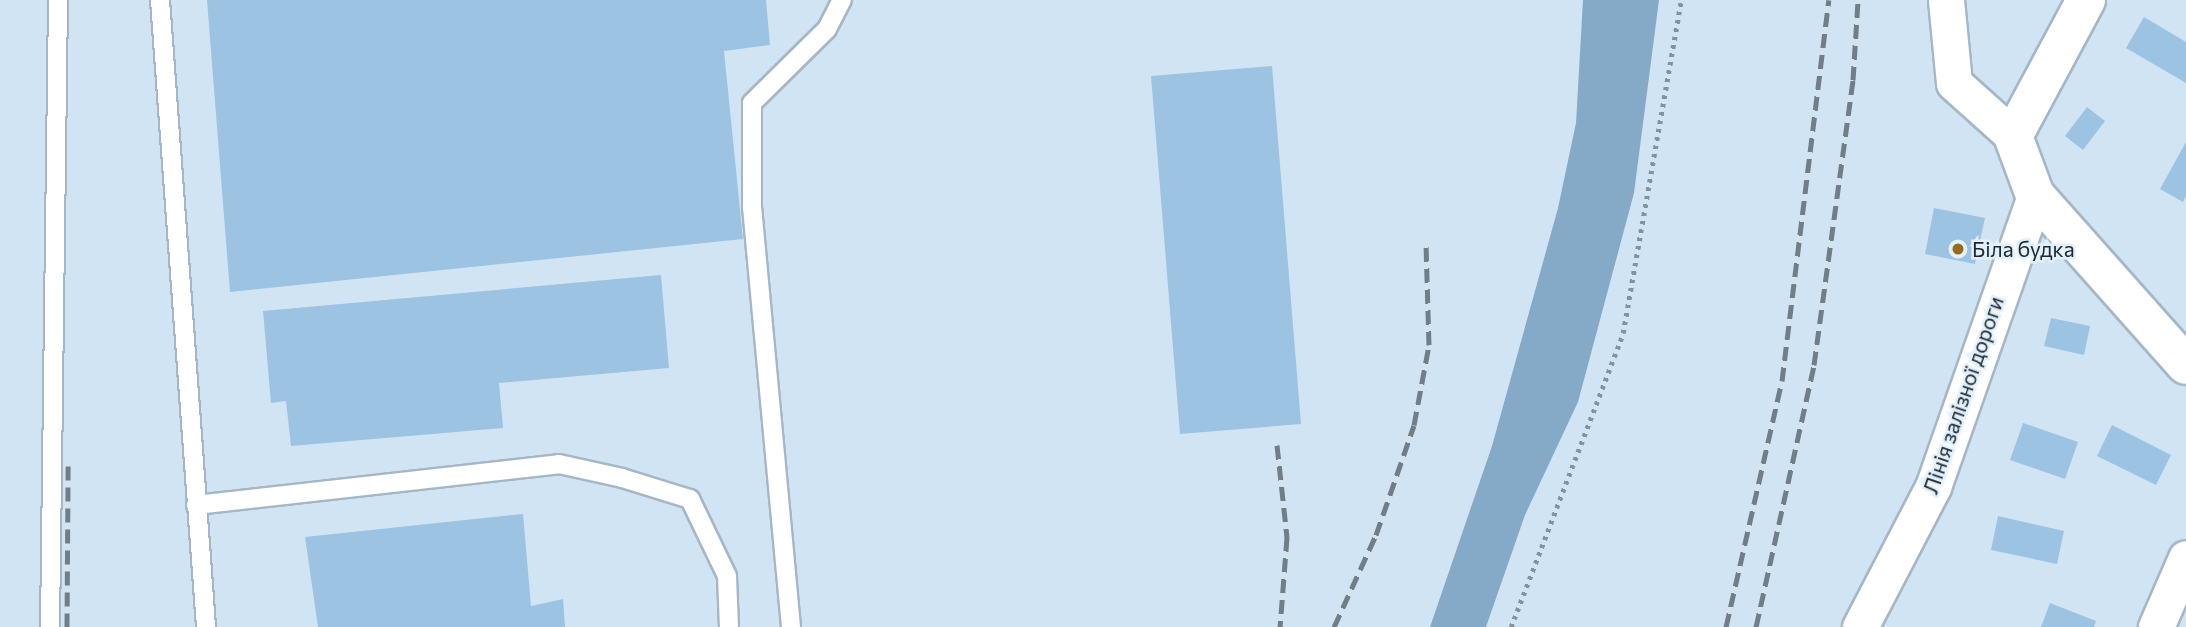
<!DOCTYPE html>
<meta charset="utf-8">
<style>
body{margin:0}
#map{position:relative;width:2186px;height:627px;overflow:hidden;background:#d1e4f3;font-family:Commissioner,sans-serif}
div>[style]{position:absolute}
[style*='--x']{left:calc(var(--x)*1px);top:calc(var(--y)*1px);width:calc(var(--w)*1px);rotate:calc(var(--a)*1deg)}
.water>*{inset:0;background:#85aac8}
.building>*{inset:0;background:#9dc3e2}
.path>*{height:4.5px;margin-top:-2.25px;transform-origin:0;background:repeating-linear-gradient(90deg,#84929d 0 3.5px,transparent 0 8.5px)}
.roads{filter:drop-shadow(2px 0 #a5b7c6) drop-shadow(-2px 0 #a5b7c6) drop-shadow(0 2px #a5b7c6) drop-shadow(0 -2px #a5b7c6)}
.service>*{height:18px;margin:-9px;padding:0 9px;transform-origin:9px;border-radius:9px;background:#fff}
.minor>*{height:35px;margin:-17.5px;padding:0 17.5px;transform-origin:17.5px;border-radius:17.5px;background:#fff}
.tertiary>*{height:38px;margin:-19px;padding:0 19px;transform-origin:19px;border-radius:19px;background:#fff}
.rail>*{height:5px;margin-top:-2.5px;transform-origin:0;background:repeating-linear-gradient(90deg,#717d87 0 14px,transparent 0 21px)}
.dots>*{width:19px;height:19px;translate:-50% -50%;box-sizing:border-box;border:4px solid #e1f0fd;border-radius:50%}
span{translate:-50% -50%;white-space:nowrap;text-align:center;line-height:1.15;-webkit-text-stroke:5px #e1f0fd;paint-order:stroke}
.poi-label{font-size:21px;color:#20272d}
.left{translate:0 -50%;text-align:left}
.street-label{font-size:21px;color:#20272d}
</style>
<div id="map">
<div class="water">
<div style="clip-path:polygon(1583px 0,1659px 0,1634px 193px,1578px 402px,1525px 515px,1486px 627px,1430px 627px,1492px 446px,1558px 208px,1576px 123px)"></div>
</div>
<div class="building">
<div style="clip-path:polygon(207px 0,766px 0,770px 45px,724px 51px,743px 239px,230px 292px)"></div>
<div style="clip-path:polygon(2144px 17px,2186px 42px,2186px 83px,2126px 48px)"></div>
<div style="clip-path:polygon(1272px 66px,1301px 424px,1180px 434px,1151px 76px)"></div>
<div style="clip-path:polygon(2087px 107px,2105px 121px,2083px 150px,2065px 136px)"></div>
<div style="clip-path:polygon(2186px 142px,2186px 196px,2183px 202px,2160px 189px)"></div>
<div style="clip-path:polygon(1934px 208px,1985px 218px,1975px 264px,1925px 254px)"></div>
<div style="clip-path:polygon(661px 275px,669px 368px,499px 383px,503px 428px,291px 446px,286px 401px,271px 403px,263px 311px)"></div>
<div style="clip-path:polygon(2051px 318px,2090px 326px,2084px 355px,2044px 346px)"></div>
<div style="clip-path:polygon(2023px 423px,2078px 442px,2065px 479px,2010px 460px)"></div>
<div style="clip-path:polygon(2112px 425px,2171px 455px,2156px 485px,2097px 456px)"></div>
<div style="clip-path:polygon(523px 514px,531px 606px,563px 599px,565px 627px,318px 627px,305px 537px)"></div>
<div style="clip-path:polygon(1998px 516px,2064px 531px,2057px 564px,1991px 550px)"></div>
<div style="clip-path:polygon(2050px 603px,2096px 621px,2094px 627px,2041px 627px)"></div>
</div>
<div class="path">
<div style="--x:1511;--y:627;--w:315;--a:-69.1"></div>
<div style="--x:1623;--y:333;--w:338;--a:-80.1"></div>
</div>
<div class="roads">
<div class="service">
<div style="--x:160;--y:0;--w:629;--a:85.8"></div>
<div style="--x:196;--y:505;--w:365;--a:-6.4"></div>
<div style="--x:559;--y:464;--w:65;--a:12.5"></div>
<div style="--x:622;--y:478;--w:71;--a:17.2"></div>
<div style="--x:690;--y:499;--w:85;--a:64.3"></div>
<div style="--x:727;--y:576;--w:51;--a:87.8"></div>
<div style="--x:50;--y:627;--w:627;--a:-89.27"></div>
<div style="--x:791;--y:627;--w:421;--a:-95.3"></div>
<div style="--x:752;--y:208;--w:105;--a:-90"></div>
<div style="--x:752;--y:103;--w:105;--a:-44.6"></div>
<div style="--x:827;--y:29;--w:33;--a:-63"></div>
</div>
<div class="minor">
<div style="--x:1946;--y:0;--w:83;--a:84.5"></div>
<div style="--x:1954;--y:83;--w:79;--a:41.9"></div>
<div style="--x:1860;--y:627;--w:158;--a:-62.5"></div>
<div style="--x:1933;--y:487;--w:309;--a:-70.7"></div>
<div style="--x:2156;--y:627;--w:75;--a:-66.5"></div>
</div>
<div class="tertiary">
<div style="--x:2086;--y:0;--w:154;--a:118.2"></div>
<div style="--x:2013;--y:136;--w:63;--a:69.6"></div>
<div style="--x:2035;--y:195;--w:227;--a:48.4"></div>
</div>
</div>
<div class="rail">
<div style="--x:1277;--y:445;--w:93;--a:83.8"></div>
<div style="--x:1287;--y:537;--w:90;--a:94.4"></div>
<div style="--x:67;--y:627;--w:163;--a:-89.6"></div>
<div style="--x:1334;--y:627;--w:101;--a:-65.5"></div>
<div style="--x:1376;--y:535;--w:116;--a:-70.9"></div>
<div style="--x:1414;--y:425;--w:81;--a:-79.4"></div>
<div style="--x:1429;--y:345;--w:104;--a:-91.7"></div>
<div style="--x:1726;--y:627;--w:252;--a:-77.2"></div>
<div style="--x:1782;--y:381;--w:384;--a:-83"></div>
<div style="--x:1756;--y:627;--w:268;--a:-77.5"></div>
<div style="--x:1814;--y:365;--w:288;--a:-82.2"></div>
<div style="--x:1853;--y:80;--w:80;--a:-86.4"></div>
</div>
<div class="dots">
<div style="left:1958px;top:249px;background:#986b1a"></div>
</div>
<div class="poi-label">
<span class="left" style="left:1972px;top:249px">Біла будка</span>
</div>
<div class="street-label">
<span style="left:1963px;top:395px;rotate:-71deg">Лінія залізної дороги</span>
</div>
</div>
